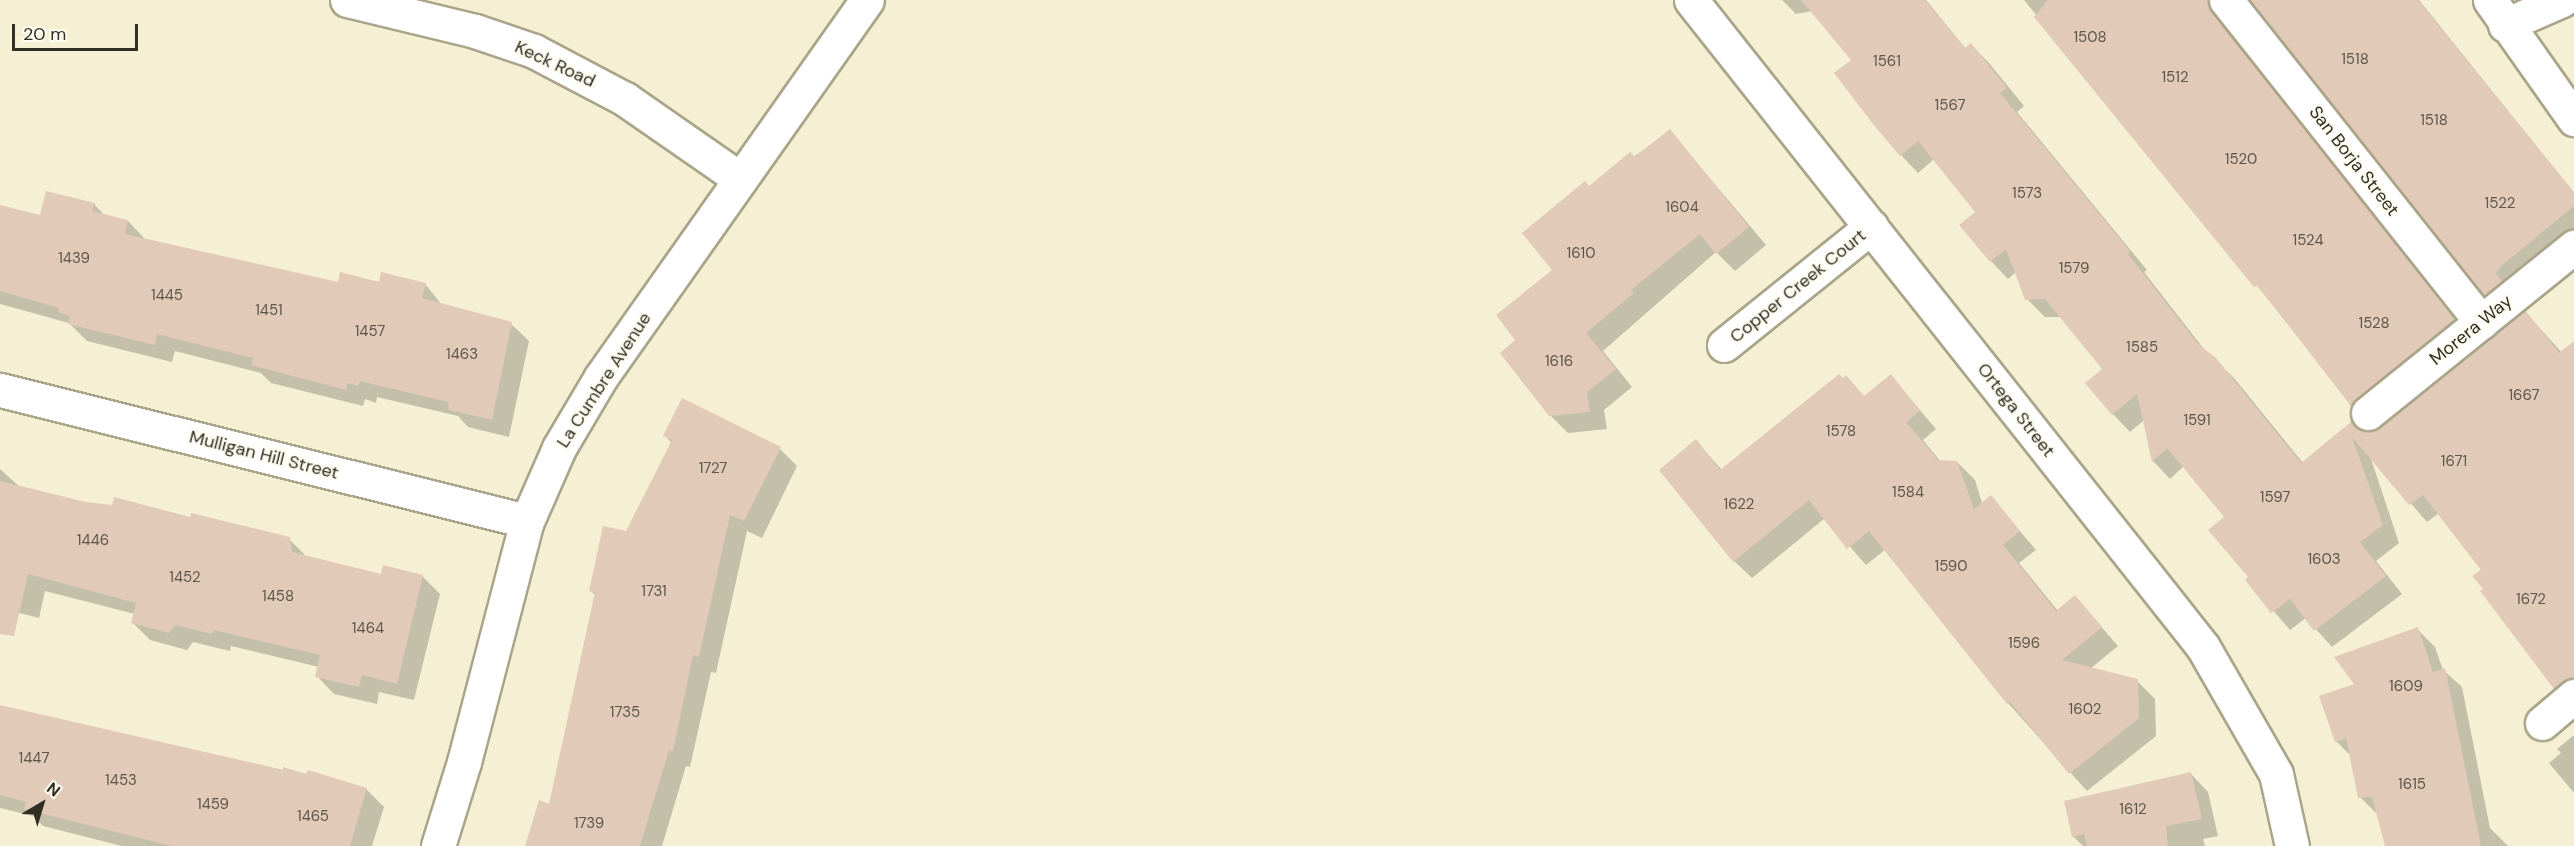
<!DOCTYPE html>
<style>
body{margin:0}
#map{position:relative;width:2574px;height:846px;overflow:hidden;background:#f5efd3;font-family:"DM Sans",sans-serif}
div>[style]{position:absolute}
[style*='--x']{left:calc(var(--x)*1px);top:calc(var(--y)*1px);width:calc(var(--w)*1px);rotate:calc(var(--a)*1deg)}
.shadow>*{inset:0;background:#0003}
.building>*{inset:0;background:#e2cab8}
.roads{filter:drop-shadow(2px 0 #aaa58a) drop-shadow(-2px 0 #aaa58a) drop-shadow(0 2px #aaa58a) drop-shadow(0 -2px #aaa58a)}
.minor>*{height:33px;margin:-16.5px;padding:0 16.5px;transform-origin:16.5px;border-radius:16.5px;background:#fff}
span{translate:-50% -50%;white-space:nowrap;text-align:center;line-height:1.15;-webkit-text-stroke:4.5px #fefcf1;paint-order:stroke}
.number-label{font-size:15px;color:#5d5649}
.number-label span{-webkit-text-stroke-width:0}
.street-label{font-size:18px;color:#312f24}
.north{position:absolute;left:12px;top:774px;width:60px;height:60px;-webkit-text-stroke:4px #fefcf1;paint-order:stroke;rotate:38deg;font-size:16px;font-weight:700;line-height:24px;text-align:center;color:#312f24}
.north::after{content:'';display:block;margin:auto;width:21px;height:27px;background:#312f24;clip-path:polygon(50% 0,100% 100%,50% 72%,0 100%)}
.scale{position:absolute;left:12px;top:24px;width:126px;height:27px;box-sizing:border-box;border:3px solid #312f24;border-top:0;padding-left:8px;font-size:18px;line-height:21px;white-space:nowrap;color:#312f24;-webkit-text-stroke:4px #fefcf1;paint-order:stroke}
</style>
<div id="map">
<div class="shadow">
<div style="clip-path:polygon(1782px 0,1926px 0,1966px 49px,1971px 45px,1989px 63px,2024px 106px,2017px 112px,2147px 270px,2144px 272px,2207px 353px,2234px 378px,2303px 463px,2352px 423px,2361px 432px,2380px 429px,2525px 312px,2574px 366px,2574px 704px,2555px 688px,2485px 589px,2483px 570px,2439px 513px,2427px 522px,2370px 456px,2399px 543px,2376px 561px,2402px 594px,2332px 647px,2306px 618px,2290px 630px,2247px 580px,2250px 578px,2226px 517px,2184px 466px,2170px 479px,2153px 461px,2144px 420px,2130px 432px,2113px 414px,2104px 369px,2061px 317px,2045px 317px,2027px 299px,2016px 272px,2008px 279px,1991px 261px,1978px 212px,1934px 159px,1918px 173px,1901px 155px,1836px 74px,1853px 60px,1813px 11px,1796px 14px)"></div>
<div style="clip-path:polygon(2024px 0,2239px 0,2224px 21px,2229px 31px,2471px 337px,2369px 423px)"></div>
<div style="clip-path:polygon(2246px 0,2419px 0,2574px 193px,2574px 235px,2503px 312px,2254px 3px)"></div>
<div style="clip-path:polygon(1670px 131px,1766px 245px,1735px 271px,1716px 252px,1603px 351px,1632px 387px,1604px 410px,1607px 429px,1568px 433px,1550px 415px,1517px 341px,1554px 270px,1590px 188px)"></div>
<div style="clip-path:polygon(94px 204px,105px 216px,128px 221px,145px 239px,339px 284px,425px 284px,442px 305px,511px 324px,529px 341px,509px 437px,468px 427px,458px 416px,377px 397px,376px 403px,365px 399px,363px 406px,271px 383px,261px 373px,175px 351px,172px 362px,87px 341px,69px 323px,0 304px,0 207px,41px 217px)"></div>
<div style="clip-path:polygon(1891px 376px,1936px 429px,1923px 440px,1941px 462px,1957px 462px,1975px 480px,1982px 503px,1991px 497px,2036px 550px,2019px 563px,2058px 611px,2075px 597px,2118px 646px,2090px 669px,2137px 681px,2155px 699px,2156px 736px,2087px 791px,2008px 703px,1886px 549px,1866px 565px,1825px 518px,1752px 578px,1734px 561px,1696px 441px,1722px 470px,1846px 377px,1865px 397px)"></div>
<div style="clip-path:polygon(665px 436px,780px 449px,797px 466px,762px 538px,747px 531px,716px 673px,711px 672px,690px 767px,686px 766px,662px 846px,526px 846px,550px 805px,595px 595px,590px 590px,627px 532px,672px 443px)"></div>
<div style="clip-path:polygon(0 469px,21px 488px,85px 504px,191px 519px,289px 539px,307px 557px,382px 576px,422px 576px,440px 594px,414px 700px,379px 692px,377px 704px,334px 694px,317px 676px,319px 667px,231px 646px,230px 651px,193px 642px,187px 650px,150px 640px,133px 623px,135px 614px,45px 591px,39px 618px,0 608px)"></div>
<div style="clip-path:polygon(2417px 629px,2435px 647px,2443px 670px,2462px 687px,2490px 828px,2508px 846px,2387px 846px,2378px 815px,2360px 797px,2352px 757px,2336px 741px,2357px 685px)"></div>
<div style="clip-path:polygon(0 706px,366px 789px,384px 807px,372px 846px,122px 846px,43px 826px,33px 816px,0 808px)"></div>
<div style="clip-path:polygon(2574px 735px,2574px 793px,2549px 763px,2561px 753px,2557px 749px)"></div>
<div style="clip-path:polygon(2191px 774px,2208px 792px,2218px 836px,2203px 839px,2205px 846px,2083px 846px,2073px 836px)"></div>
</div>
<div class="building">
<div style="clip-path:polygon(1801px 0,1925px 0,1965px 48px,1971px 43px,2007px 88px,2000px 93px,2130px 251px,2128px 254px,2198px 344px,2216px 358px,2301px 463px,2352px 421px,2362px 431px,2380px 428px,2525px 310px,2559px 353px,2574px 341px,2574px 678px,2554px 689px,2480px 591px,2483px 589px,2472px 576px,2481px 570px,2423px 495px,2409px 505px,2352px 437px,2383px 525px,2360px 542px,2386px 576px,2314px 631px,2290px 599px,2271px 613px,2245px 580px,2248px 577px,2208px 530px,2224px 517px,2167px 448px,2152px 462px,2137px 394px,2112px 415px,2085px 383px,2102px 369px,2045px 299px,2025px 300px,2006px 249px,1990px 262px,1959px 225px,1975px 212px,1918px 141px,1900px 156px,1873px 124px,1834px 73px,1851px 60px)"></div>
<div style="clip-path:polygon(2048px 0,2208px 0,2211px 12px,2455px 319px,2351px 406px,2257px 285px,2254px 287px,2034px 17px)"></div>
<div style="clip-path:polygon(2250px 0,2418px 0,2574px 192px,2574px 206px,2500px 267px,2496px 274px,2502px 281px,2484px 296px)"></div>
<div style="clip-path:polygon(1670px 129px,1749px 227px,1716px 254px,1700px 234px,1631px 290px,1634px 293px,1586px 333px,1616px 369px,1587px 392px,1590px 412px,1549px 416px,1500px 353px,1515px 340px,1496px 315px,1552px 270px,1522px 233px,1585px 181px,1589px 186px,1630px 152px,1635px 157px)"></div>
<div style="clip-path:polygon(46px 191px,95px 203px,92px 211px,128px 220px,125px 234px,338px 282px,340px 272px,379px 282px,381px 272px,426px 283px,422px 298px,512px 322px,492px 420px,449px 410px,448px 402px,360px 381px,358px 386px,347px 383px,346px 390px,251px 365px,253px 358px,157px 334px,155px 345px,68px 324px,70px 316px,58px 312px,59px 308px,0 291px,0 205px,40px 215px)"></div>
<div style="clip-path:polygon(1839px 374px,1843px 378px,1846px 375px,1864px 396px,1891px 374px,1920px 411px,1906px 422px,1938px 460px,1957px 461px,1974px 509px,1991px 495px,2020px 531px,2003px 545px,2056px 611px,2075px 595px,2102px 627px,2062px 660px,2138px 679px,2139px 718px,2069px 774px,2010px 702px,2007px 704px,1869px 531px,1847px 549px,1809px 500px,1733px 562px,1659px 470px,1696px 439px,1720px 470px)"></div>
<div style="clip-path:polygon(682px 398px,781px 447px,744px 521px,730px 515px,699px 657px,693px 655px,673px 751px,669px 750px,640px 846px,525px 846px,539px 800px,549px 804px,595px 592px,589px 591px,603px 526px,626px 531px,672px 440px,663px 436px)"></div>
<div style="clip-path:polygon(0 481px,86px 502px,112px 505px,114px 497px,190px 517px,191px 513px,290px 537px,292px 552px,381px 574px,383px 565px,423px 575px,397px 684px,362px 675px,359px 687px,315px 677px,320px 655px,214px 630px,212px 634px,175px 625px,169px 633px,131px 623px,136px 603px,28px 574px,14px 636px,0 634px)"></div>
<div style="clip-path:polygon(2418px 627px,2433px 672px,2445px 668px,2481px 846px,2385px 846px,2372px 797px,2358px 798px,2346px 738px,2335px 742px,2319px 696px,2354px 684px,2334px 657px)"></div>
<div style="clip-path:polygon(0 705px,283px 770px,283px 767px,306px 774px,308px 770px,367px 788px,350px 846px,172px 846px,24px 809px,26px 802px,0 795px)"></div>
<div style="clip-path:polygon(2191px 772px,2202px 819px,2166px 826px,2168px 846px,2087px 846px,2084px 834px,2072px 837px,2064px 801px)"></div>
</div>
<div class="roads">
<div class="minor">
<div style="--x:347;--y:0;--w:132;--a:13.6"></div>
<div style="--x:475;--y:31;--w:62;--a:18.7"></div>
<div style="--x:534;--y:51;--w:103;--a:27.8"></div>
<div style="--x:625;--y:99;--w:140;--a:34.8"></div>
<div style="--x:1691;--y:0;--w:825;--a:51.64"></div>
<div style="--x:2203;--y:647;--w:146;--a:60.1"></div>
<div style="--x:2276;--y:774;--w:74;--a:77.5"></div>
<div style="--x:2226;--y:0;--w:411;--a:51.6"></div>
<div style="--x:2490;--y:0;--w:146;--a:54.8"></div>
<div style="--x:2505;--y:25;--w:62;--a:-23.7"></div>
<div style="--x:1724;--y:345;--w:189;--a:-38.8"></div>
<div style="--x:0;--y:390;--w:543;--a:13.96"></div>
<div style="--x:2368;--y:413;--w:265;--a:-38.9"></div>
<div style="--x:2542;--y:723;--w:42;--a:-40.2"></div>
<div style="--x:438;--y:846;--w:88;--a:-72.8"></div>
<div style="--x:464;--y:762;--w:249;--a:-75.4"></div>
<div style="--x:527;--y:521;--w:80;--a:-66.3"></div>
<div style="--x:559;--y:448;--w:82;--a:-59.4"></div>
<div style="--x:601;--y:377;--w:461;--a:-54.8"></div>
</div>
</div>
<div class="number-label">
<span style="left:2090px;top:38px">1508</span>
<span style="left:2355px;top:60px">1518</span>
<span style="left:1887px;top:62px">1561</span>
<span style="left:2175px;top:78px">1512</span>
<span style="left:1950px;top:106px">1567</span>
<span style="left:2434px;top:121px">1518</span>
<span style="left:2241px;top:160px">1520</span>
<span style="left:2027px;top:194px">1573</span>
<span style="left:2500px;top:204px">1522</span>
<span style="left:1682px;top:208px">1604</span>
<span style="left:2308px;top:241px">1524</span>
<span style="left:1581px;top:254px">1610</span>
<span style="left:74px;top:259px">1439</span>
<span style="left:2074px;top:269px">1579</span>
<span style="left:167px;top:296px">1445</span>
<span style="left:269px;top:311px">1451</span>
<span style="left:2374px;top:324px">1528</span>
<span style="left:370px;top:332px">1457</span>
<span style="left:2142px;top:348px">1585</span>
<span style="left:462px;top:355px">1463</span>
<span style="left:1559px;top:362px">1616</span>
<span style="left:2524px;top:396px">1667</span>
<span style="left:2197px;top:421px">1591</span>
<span style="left:1841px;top:432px">1578</span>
<span style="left:2454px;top:462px">1671</span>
<span style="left:713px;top:469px">1727</span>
<span style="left:1908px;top:493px">1584</span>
<span style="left:2275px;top:498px">1597</span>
<span style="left:1739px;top:505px">1622</span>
<span style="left:93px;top:541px">1446</span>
<span style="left:2324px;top:560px">1603</span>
<span style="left:1951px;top:567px">1590</span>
<span style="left:185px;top:578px">1452</span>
<span style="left:654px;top:592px">1731</span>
<span style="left:278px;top:597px">1458</span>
<span style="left:2531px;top:600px">1672</span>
<span style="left:368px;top:629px">1464</span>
<span style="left:2024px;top:644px">1596</span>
<span style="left:2406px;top:687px">1609</span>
<span style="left:2085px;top:710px">1602</span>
<span style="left:625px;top:713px">1735</span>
<span style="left:34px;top:759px">1447</span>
<span style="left:121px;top:781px">1453</span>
<span style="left:2412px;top:785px">1615</span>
<span style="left:213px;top:805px">1459</span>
<span style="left:2133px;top:810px">1612</span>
<span style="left:313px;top:817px">1465</span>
<span style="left:589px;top:824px">1739</span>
</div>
<div class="street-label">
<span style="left:555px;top:64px;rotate:25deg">Keck Road</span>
<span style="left:2354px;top:161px;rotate:52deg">San Borja Street</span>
<span style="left:1798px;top:286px;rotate:-39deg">Copper Creek Court</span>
<span style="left:2471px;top:330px;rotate:-39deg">Morera Way</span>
<span style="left:604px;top:380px;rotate:-57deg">La Cumbre Avenue</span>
<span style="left:2016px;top:410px;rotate:52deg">Ortega Street</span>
<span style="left:264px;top:455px;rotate:14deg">Mulligan Hill Street</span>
</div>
<div class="north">N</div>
<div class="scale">20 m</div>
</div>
